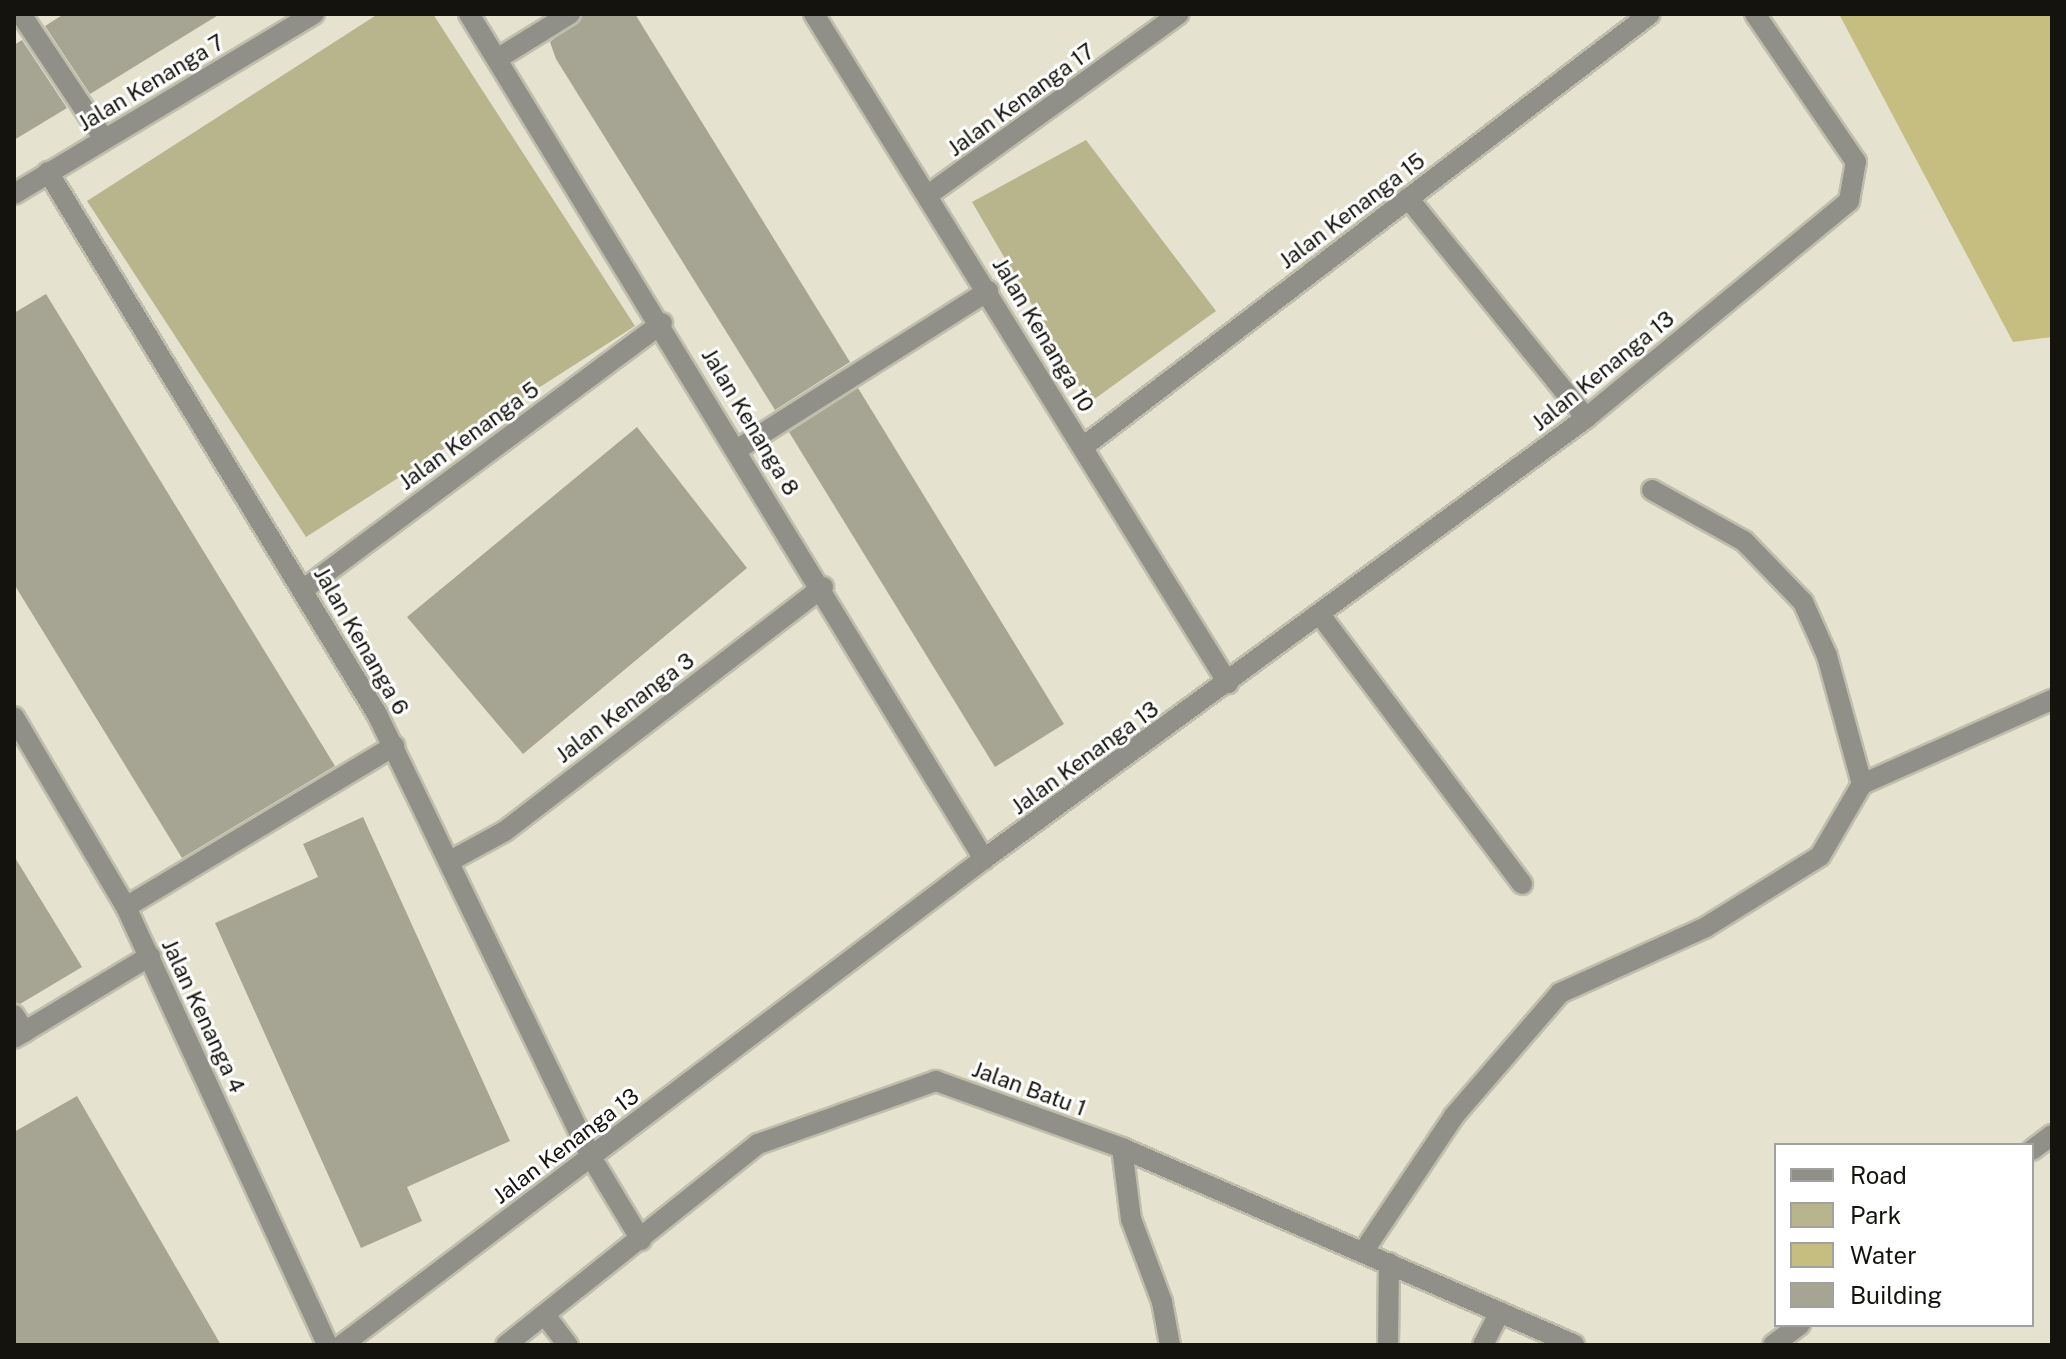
<!DOCTYPE html>
<style>
body{margin:0}
#map{position:relative;width:2066px;height:1359px;overflow:hidden;background:#e5e3d0;font-family:"Public Sans",sans-serif}
div>[style]{position:absolute}
[style*='--x']{left:calc(var(--x)*1px);top:calc(var(--y)*1px);width:calc(var(--w)*1px);rotate:calc(var(--a)*1deg)}
.green>*{inset:0;background:#b8b48b}
.water>*{inset:0;background:#c5be80}
.building>*{inset:0;background:#a6a593}
.roads{filter:drop-shadow(2px 0 #bfbead) drop-shadow(-2px 0 #bfbead) drop-shadow(0 2px #bfbead) drop-shadow(0 -2px #bfbead)}
.lane>*{height:20px;margin:-10px;padding:0 10px;transform-origin:10px;border-radius:10px;background:#919088}
.street>*{height:20px;margin:-10px;padding:0 10px;transform-origin:10px;border-radius:10px;background:#919088}
span{translate:-50% -50%;white-space:nowrap;text-align:center;line-height:1.15;-webkit-text-stroke:6px #fff;paint-order:stroke}
.street-label{font-size:22px;color:#14130d}
.frame{position:absolute;inset:0;border:16px solid #14130d;pointer-events:none}
.legend{position:absolute;left:1774px;top:1143px;width:260px;height:184px;box-sizing:border-box;background:#fff;border:2px solid #a1a19e;margin:0;padding:10px 14px;list-style:none;font-size:24px;color:#14130d}
.legend li{display:flex;align-items:center;gap:16px;height:40px}
.legend b{width:40px;border:2px solid #a1a19e}
</style>
<div id="map">
<div class="green">
<div style="clip-path:polygon(378px 14px,433px 14px,635px 326px,306px 537px,87px 201px)"></div>
<div style="clip-path:polygon(1086px 140px,1216px 311px,1089px 403px,972px 202px)"></div>
</div>
<div class="water">
<div style="clip-path:polygon(1839px 14px,2052px 14px,2052px 337px,2013px 342px)"></div>
</div>
<div class="building">
<div style="clip-path:polygon(64px 14px,220px 14px,90px 94px,45px 26px)"></div>
<div style="clip-path:polygon(583px 14px,635px 14px,850px 362px,775px 410px,556px 59px,550px 42px)"></div>
<div style="clip-path:polygon(22px 40px,67px 108px,14px 140px,14px 45px)"></div>
<div style="clip-path:polygon(46px 294px,335px 766px,182px 858px,14px 584px,14px 313px)"></div>
<div style="clip-path:polygon(858px 388px,1064px 724px,995px 767px,789px 432px)"></div>
<div style="clip-path:polygon(637px 427px,747px 568px,523px 754px,407px 617px)"></div>
<div style="clip-path:polygon(363px 817px,510px 1141px,407px 1187px,422px 1221px,361px 1248px,215px 923px,318px 877px,303px 844px)"></div>
<div style="clip-path:polygon(14px 856px,82px 967px,20px 1004px,14px 1002px)"></div>
<div style="clip-path:polygon(77px 1096px,221px 1345px,14px 1345px,14px 1132px)"></div>
</div>
<div class="roads">
<div class="lane">
<div style="--x:21;--y:14;--w:150;--a:56.4"></div>
<div style="--x:497;--y:59;--w:86;--a:-31.7"></div>
<div style="--x:1408;--y:198;--w:283;--a:51"></div>
<div style="--x:738;--y:449;--w:296;--a:-32.3"></div>
<div style="--x:126;--y:907;--w:313;--a:-31"></div>
<div style="--x:14;--y:1015;--w:20;--a:57"></div>
<div style="--x:1122;--y:1148;--w:72;--a:82.8"></div>
<div style="--x:1131;--y:1219;--w:89;--a:69.5"></div>
<div style="--x:1162;--y:1302;--w:44;--a:79.5"></div>
<div style="--x:2032;--y:1150;--w:25;--a:-37"></div>
<div style="--x:1388;--y:1345;--w:82;--a:-89.3"></div>
<div style="--x:1483;--y:1345;--w:37;--a:-63"></div>
<div style="--x:1773;--y:1345;--w:34;--a:-37"></div>
</div>
<div class="street">
<div style="--x:469;--y:14;--w:990;--a:58.64"></div>
<div style="--x:814;--y:14;--w:787;--a:58.25"></div>
<div style="--x:48;--y:172;--w:634;--a:58.74"></div>
<div style="--x:377;--y:714;--w:492;--a:64.2"></div>
<div style="--x:591;--y:1157;--w:97;--a:58.9"></div>
<div style="--x:14;--y:194;--w:350;--a:-31"></div>
<div style="--x:928;--y:195;--w:309;--a:-35.8"></div>
<div style="--x:1083;--y:447;--w:713;--a:-37.37"></div>
<div style="--x:1652;--y:490;--w:105;--a:29"></div>
<div style="--x:1744;--y:541;--w:85;--a:46"></div>
<div style="--x:1803;--y:602;--w:59;--a:66"></div>
<div style="--x:1827;--y:656;--w:133;--a:74.7"></div>
<div style="--x:304;--y:589;--w:446;--a:-36.6"></div>
<div style="--x:1321;--y:616;--w:335;--a:53.1"></div>
<div style="--x:14;--y:717;--w:221;--a:59.5"></div>
<div style="--x:126;--y:907;--w:482;--a:65.3"></div>
<div style="--x:452;--y:860;--w:60;--a:-28.7"></div>
<div style="--x:505;--y:831;--w:401;--a:-37.5"></div>
<div style="--x:14;--y:1038;--w:159;--a:-31.1"></div>
<div style="--x:1363;--y:1252;--w:164;--a:-56.2"></div>
<div style="--x:1454;--y:1116;--w:162;--a:-49.2"></div>
<div style="--x:1560;--y:993;--w:160;--a:-24.3"></div>
<div style="--x:1706;--y:927;--w:134;--a:-31.9"></div>
<div style="--x:1820;--y:856;--w:83;--a:-59.7"></div>
<div style="--x:1862;--y:784;--w:208;--a:-23.9"></div>
<div style="--x:545;--y:1315;--w:38;--a:53"></div>
<div style="--x:342;--y:1345;--w:805;--a:-37.13"></div>
<div style="--x:984;--y:859;--w:746;--a:-36.22"></div>
<div style="--x:1586;--y:418;--w:341;--a:-39.5"></div>
<div style="--x:1849;--y:201;--w:40;--a:-80"></div>
<div style="--x:1856;--y:162;--w:179;--a:-124.3"></div>
<div style="--x:506;--y:1345;--w:322;--a:-38.6"></div>
<div style="--x:758;--y:1144;--w:189;--a:-19.5"></div>
<div style="--x:936;--y:1081;--w:198;--a:19.8"></div>
<div style="--x:1122;--y:1148;--w:493;--a:23.5"></div>
</div>
</div>
<div class="street-label">
<span style="left:151px;top:83px;rotate:-31deg">Jalan Kenanga 7</span>
<span style="left:1021px;top:100px;rotate:-36deg">Jalan Kenanga 17</span>
<span style="left:1352px;top:211px;rotate:-37deg">Jalan Kenanga 15</span>
<span style="left:1043px;top:335px;rotate:59deg">Jalan Kenanga 10</span>
<span style="left:1603px;top:371px;rotate:-39deg">Jalan Kenanga 13</span>
<span style="left:750px;top:422px;rotate:59deg">Jalan Kenanga 8</span>
<span style="left:469px;top:436px;rotate:-36deg">Jalan Kenanga 5</span>
<span style="left:361px;top:641px;rotate:60deg">Jalan Kenanga 6</span>
<span style="left:625px;top:708px;rotate:-37deg">Jalan Kenanga 3</span>
<span style="left:1085px;top:758px;rotate:-36deg">Jalan Kenanga 13</span>
<span style="left:203px;top:1016px;rotate:65deg">Jalan Kenanga 4</span>
<span style="left:1029px;top:1089px;rotate:20deg">Jalan Batu 1</span>
<span style="left:566px;top:1146px;rotate:-37deg">Jalan Kenanga 13</span>
</div>
<div class="frame"></div>
<ul class="legend">
<li><b style="height:10px;background:#919088"></b>Road</li>
<li><b style="height:22px;background:#b8b48b"></b>Park</li>
<li><b style="height:22px;background:#c5be80"></b>Water</li>
<li><b style="height:22px;background:#a6a593"></b>Building</li>
</ul>
</div>
